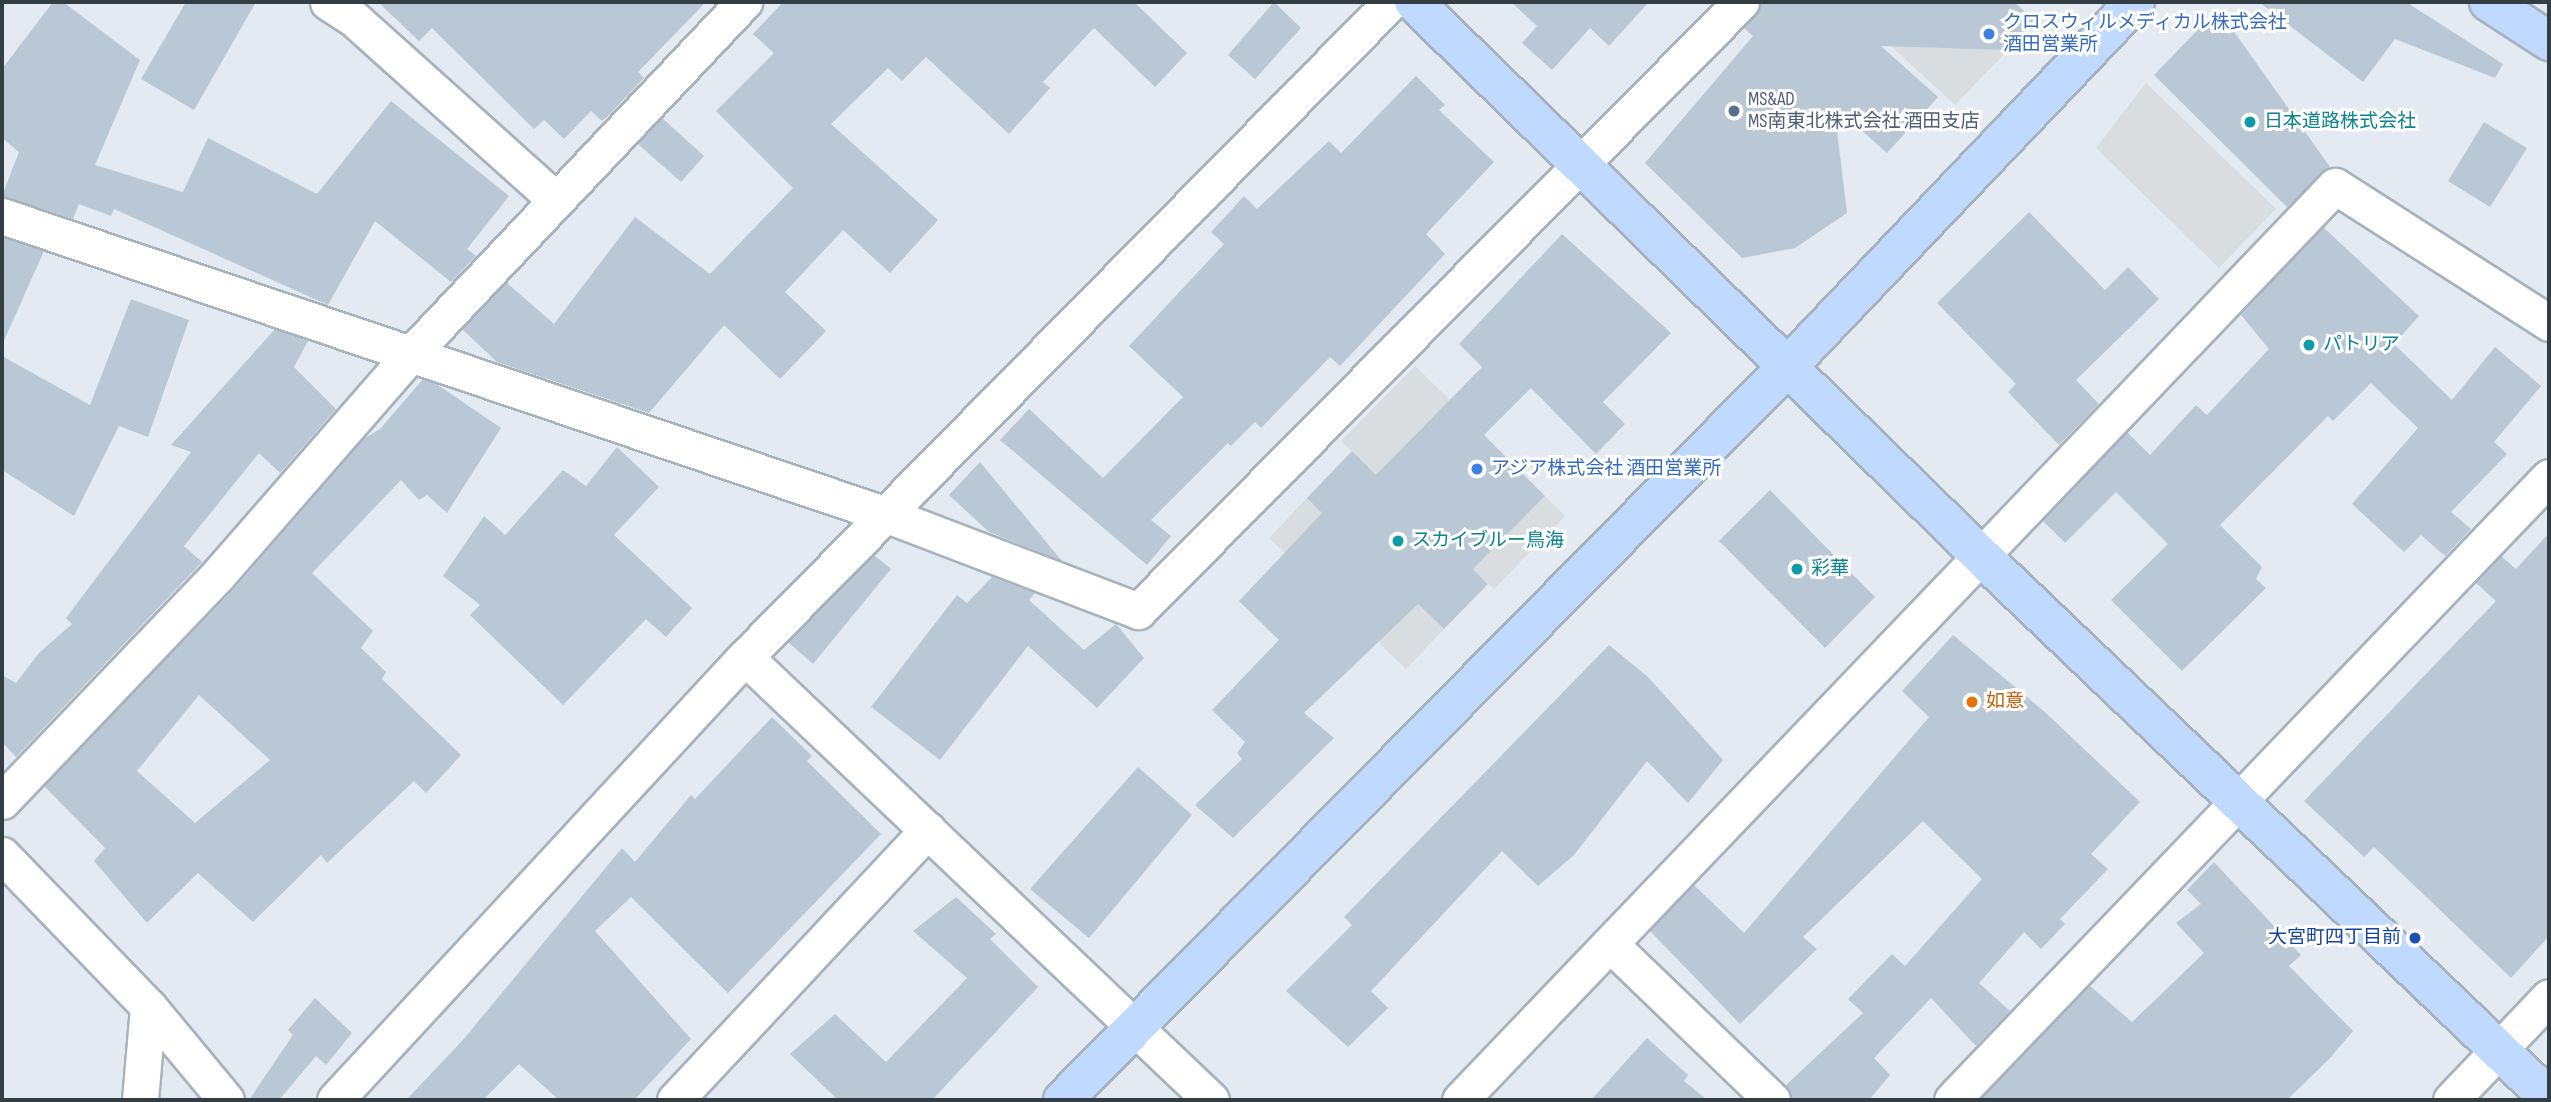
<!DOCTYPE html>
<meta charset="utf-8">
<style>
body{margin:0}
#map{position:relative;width:2551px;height:1102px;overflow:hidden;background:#e3eaf2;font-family:"Sofia Sans Condensed","Noto Sans JP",sans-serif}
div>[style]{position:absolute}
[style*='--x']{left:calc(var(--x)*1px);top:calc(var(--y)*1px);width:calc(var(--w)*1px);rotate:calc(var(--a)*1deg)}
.parking>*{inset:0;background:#d9dddf}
.building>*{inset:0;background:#b9c8d4}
.roads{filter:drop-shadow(2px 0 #a6b2bd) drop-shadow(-2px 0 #a6b2bd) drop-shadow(0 2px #a6b2bd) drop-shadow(0 -2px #a6b2bd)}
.street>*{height:35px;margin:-17.5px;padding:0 17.5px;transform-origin:17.5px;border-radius:17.5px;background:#fff}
.secondary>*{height:38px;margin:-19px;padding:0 19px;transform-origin:19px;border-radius:19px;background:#c0daff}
.dots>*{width:19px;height:19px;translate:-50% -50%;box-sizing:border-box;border:4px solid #fff;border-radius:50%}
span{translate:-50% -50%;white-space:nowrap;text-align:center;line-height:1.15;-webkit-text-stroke:6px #fff;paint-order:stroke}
.shop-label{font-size:19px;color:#366cbe}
.left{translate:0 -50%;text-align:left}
.service-label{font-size:19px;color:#4e5e75}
.culture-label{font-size:19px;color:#0d838f}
.food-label{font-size:19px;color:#c56008}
.transit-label{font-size:19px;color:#164399}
.right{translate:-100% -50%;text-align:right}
.frame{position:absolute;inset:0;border:4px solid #333d44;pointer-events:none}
</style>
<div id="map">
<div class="parking">
<div style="clip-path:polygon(1843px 2px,1903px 2px,1910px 7px,1921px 2px,1973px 48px,2008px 50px,1955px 105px)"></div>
<div style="clip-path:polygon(2146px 83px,2276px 209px,2219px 268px,2096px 148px)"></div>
<div style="clip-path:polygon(1415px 366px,1450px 400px,1505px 536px,1545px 496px,1565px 516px,1494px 589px,1341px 441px)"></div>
<div style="clip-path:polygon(1307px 498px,1444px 629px,1406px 669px,1269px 538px)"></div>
</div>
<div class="building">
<div style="clip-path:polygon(53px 2px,63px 2px,140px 60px,95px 165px,183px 192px,208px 138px,317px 194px,391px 101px,509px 196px,467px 249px,476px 256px,451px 282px,375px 221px,328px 305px,114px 209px,111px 216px,79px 204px,73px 219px,2px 196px,19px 152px,2px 138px,2px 69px)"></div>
<div style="clip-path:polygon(186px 2px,256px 2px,194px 110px,141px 79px)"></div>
<div style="clip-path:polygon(378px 2px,706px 2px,638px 72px,644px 78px,607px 117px,602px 121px,591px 111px,564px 139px,544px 120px,534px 129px,432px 28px,419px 41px)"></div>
<div style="clip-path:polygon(783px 2px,1134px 2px,1187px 53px,1155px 87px,1094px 28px,1043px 82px,1050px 88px,1009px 134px,926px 57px,902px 81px,888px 68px,831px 124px,938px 220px,890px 273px,843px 230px,785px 292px,826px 331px,780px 379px,724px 325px,649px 413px,497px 362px,462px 329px,506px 282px,554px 324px,635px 217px,710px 274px,793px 188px,716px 111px,774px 53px,753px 34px)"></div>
<div style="clip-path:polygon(1274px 2px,1301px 28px,1255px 79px,1228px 55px)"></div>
<div style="clip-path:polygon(1511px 2px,1649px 2px,1609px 46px,1590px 28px,1552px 70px,1522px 43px,1537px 26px)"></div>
<div style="clip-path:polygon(1762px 2px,2014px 2px,2034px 20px,2008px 50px,1881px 46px,1938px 97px,1887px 153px,1834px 106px,1847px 213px,1795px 248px,1742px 258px,1645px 163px,1753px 36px,1744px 28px)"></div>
<div style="clip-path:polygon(2259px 2px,2406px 2px,2503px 64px,2495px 78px,2395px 39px,2363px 82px)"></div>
<div style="clip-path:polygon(2218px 9px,2330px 167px,2287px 207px,2154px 75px)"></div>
<div style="clip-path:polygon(1416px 76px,1445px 105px,1439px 110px,1494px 162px,1426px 234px,1445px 254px,1340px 366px,1330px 357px,1261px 428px,1255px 422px,1231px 446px,1228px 443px,1151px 520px,1171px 536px,1147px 565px,1000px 440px,1029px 409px,1103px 478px,1183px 397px,1129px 346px,1224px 244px,1211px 232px,1244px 196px,1257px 209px,1329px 141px,1341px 153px)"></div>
<div style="clip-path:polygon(662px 118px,704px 156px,681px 182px,638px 144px)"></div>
<div style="clip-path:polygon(2484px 122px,2527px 148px,2490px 207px,2448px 181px)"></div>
<div style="clip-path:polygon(2029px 212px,2105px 290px,2128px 267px,2159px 299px,2076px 380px,2099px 404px,2059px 445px,2008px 392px,2016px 384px,1937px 303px)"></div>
<div style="clip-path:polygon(2323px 227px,2419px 316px,2394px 344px,2452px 400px,2495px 347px,2541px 386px,2494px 442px,2507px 454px,2451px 512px,2471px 529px,2445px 556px,2421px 535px,2404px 552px,2352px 504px,2418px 428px,2371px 383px,2333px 421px,2328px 416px,2220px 525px,2262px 567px,2256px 579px,2266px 588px,2182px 671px,2111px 600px,2168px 544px,2116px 492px,2065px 543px,2043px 521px,2127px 432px,2150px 455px,2196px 405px,2207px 415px,2269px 349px,2241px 315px)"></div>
<div style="clip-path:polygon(1562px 234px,1671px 333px,1603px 402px,1625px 424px,1596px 454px,1531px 388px,1484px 435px,1545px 496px,1473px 569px,1488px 584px,1444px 629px,1418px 604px,1304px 713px,1334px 738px,1233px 838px,1195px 805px,1242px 759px,1237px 753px,1245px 742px,1212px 710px,1279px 640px,1239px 601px,1322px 513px,1307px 498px,1352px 451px,1376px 475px,1482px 367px,1459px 344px)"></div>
<div style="clip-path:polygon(2px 237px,44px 251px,2px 345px)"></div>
<div style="clip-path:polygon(131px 299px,189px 320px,148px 437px,119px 426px,74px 516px,2px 470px,2px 356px,90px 405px)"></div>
<div style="clip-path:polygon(275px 329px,308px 341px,294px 367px,336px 409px,280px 473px,259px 453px,184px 546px,202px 562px,16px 757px,2px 742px,2px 675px,16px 683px,39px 653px,72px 624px,66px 618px,191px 452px,171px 445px)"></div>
<div style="clip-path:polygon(evenodd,423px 379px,438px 385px,501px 428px,447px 513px,427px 495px,419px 500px,401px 480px,312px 573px,373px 631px,361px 648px,386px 672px,382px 679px,461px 755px,426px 793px,414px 781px,327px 863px,321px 855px,253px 922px,198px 873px,147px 923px,94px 861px,105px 848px,44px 786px,233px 590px,365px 438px,380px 429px,423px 379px,199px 695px,270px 760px,195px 823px,137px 771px,199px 695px)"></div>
<div style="clip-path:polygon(617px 447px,659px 487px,614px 535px,692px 608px,666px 637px,646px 619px,563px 705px,470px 615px,480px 605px,443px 576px,484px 516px,505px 535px,563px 470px,586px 486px)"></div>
<div style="clip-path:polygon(980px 462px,1062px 561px,989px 532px,949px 495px)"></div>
<div style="clip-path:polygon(1770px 490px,1875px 597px,1825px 648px,1719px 541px)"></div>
<div style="clip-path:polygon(2549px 533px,2549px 936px,2511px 978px,2374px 847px,2364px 857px,2304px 801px,2496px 601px,2476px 583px,2501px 556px,2516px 569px)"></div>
<div style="clip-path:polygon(874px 555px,891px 569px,813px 664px,788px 642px)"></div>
<div style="clip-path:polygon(992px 577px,1035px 593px,1029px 600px,1084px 650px,1116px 624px,1144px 658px,1097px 708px,1028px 646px,940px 760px,871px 707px,957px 595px,967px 603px)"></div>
<div style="clip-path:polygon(1953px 635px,2046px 713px,2140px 802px,2091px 854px,2108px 869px,2060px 919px,2065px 924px,2041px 949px,2024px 932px,1979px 983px,2010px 1011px,1976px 1046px,1931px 998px,1874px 1058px,1890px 1075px,1869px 1100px,1792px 1100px,1786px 1085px,1863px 1013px,1848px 999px,1892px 954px,1905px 966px,1982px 879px,1923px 821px,1803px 937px,1817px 949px,1740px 1024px,1650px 931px,1694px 885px,1744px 933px,1929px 717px,1902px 691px)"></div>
<div style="clip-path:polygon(1609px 645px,1648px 677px,1723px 760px,1688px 803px,1647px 761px,1574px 855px,1538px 886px,1502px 851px,1371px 991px,1388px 1008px,1348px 1047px,1286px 991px,1352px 925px,1344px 917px)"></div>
<div style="clip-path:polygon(772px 717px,812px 756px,807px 761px,881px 834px,728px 993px,631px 897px,595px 931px,691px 1039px,634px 1100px,559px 1100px,519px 1064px,483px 1100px,406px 1100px,462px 1041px,622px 848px,635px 862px,691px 795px,695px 799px)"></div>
<div style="clip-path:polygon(1138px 767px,1192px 815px,1089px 938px,1030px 889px)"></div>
<div style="clip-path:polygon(2214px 862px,2301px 955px,2289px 966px,2353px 1031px,2330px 1058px,2287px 1100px,1980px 1100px,2090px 986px,2132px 1022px,2204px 953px,2176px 923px,2201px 904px,2187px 890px)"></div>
<div style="clip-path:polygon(956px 897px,996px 934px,990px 939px,1038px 987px,932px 1100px,838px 1100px,790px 1054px,835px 1014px,886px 1062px,967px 978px,913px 931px)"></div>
<div style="clip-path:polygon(315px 998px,352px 1033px,326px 1065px,316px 1056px,279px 1100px,249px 1100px,293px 1035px,288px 1030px)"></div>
<div style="clip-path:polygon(1647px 1038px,1688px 1075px,1684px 1081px,1707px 1100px,1591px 1100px)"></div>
</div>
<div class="roads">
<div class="street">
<div style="--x:328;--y:2;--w:30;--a:33"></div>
<div style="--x:353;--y:18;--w:271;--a:41.9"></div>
<div style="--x:2;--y:216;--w:934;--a:18.67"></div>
<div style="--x:887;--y:515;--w:269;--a:20.9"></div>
<div style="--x:1138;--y:611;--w:857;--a:-45.28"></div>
<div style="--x:745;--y:657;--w:643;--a:43.55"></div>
<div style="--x:2;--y:801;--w:311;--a:-46.3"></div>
<div style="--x:217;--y:576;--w:295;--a:-48.9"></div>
<div style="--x:411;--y:354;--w:485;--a:-46.6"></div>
<div style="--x:2;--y:855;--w:210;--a:46"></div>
<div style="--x:148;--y:1006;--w:122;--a:50.3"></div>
<div style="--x:1610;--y:944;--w:225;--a:43.9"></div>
<div style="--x:140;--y:1100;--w:94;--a:-85.1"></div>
<div style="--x:335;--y:1100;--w:604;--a:-47.22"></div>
<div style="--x:745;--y:657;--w:920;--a:-45.4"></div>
<div style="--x:675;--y:1100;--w:370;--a:-46.9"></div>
<div style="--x:1460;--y:1100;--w:1265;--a:-46.25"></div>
<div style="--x:2335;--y:186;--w:254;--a:32.6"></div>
<div style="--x:1952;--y:1100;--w:863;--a:-46.22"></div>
<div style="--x:2451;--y:1100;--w:142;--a:-46.4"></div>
</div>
<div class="secondary">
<div style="--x:1414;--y:2;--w:791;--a:44.33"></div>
<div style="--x:1980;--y:555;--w:787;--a:43.66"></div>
<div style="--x:2489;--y:2;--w:72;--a:33"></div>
<div style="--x:1063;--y:1100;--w:1033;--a:-45.35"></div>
<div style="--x:1789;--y:365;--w:501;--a:-46.37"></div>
</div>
</div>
<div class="dots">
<div style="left:1989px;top:34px;background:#3f7fe0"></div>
<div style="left:1734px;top:111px;background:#5c6f8a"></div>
<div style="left:2250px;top:122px;background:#0f9aa8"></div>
<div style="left:2309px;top:345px;background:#0f9aa8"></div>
<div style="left:1477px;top:469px;background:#3f7fe0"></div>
<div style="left:1398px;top:541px;background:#0f9aa8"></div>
<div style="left:1797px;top:569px;background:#0f9aa8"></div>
<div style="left:1972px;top:702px;background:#e8710a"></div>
<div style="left:2415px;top:938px;background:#1a4fb4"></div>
</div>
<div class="shop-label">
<span class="left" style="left:2003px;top:34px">クロスウィルメディカル株式会社<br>酒田営業所</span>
<span class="left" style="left:1491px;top:469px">アジア株式会社 酒田営業所</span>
</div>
<div class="service-label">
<span class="left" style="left:1748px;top:111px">MS&amp;AD<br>MS南東北株式会社 酒田支店</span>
</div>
<div class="culture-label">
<span class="left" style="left:2264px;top:122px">日本道路株式会社</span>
<span class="left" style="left:2323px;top:345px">パトリア</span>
<span class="left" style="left:1412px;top:541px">スカイブルー鳥海</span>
<span class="left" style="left:1811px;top:569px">彩華</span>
</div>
<div class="food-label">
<span class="left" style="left:1986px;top:702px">如意</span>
</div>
<div class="transit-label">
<span class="right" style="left:2401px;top:938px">大宮町四丁目前</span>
</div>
<div class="frame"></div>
</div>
